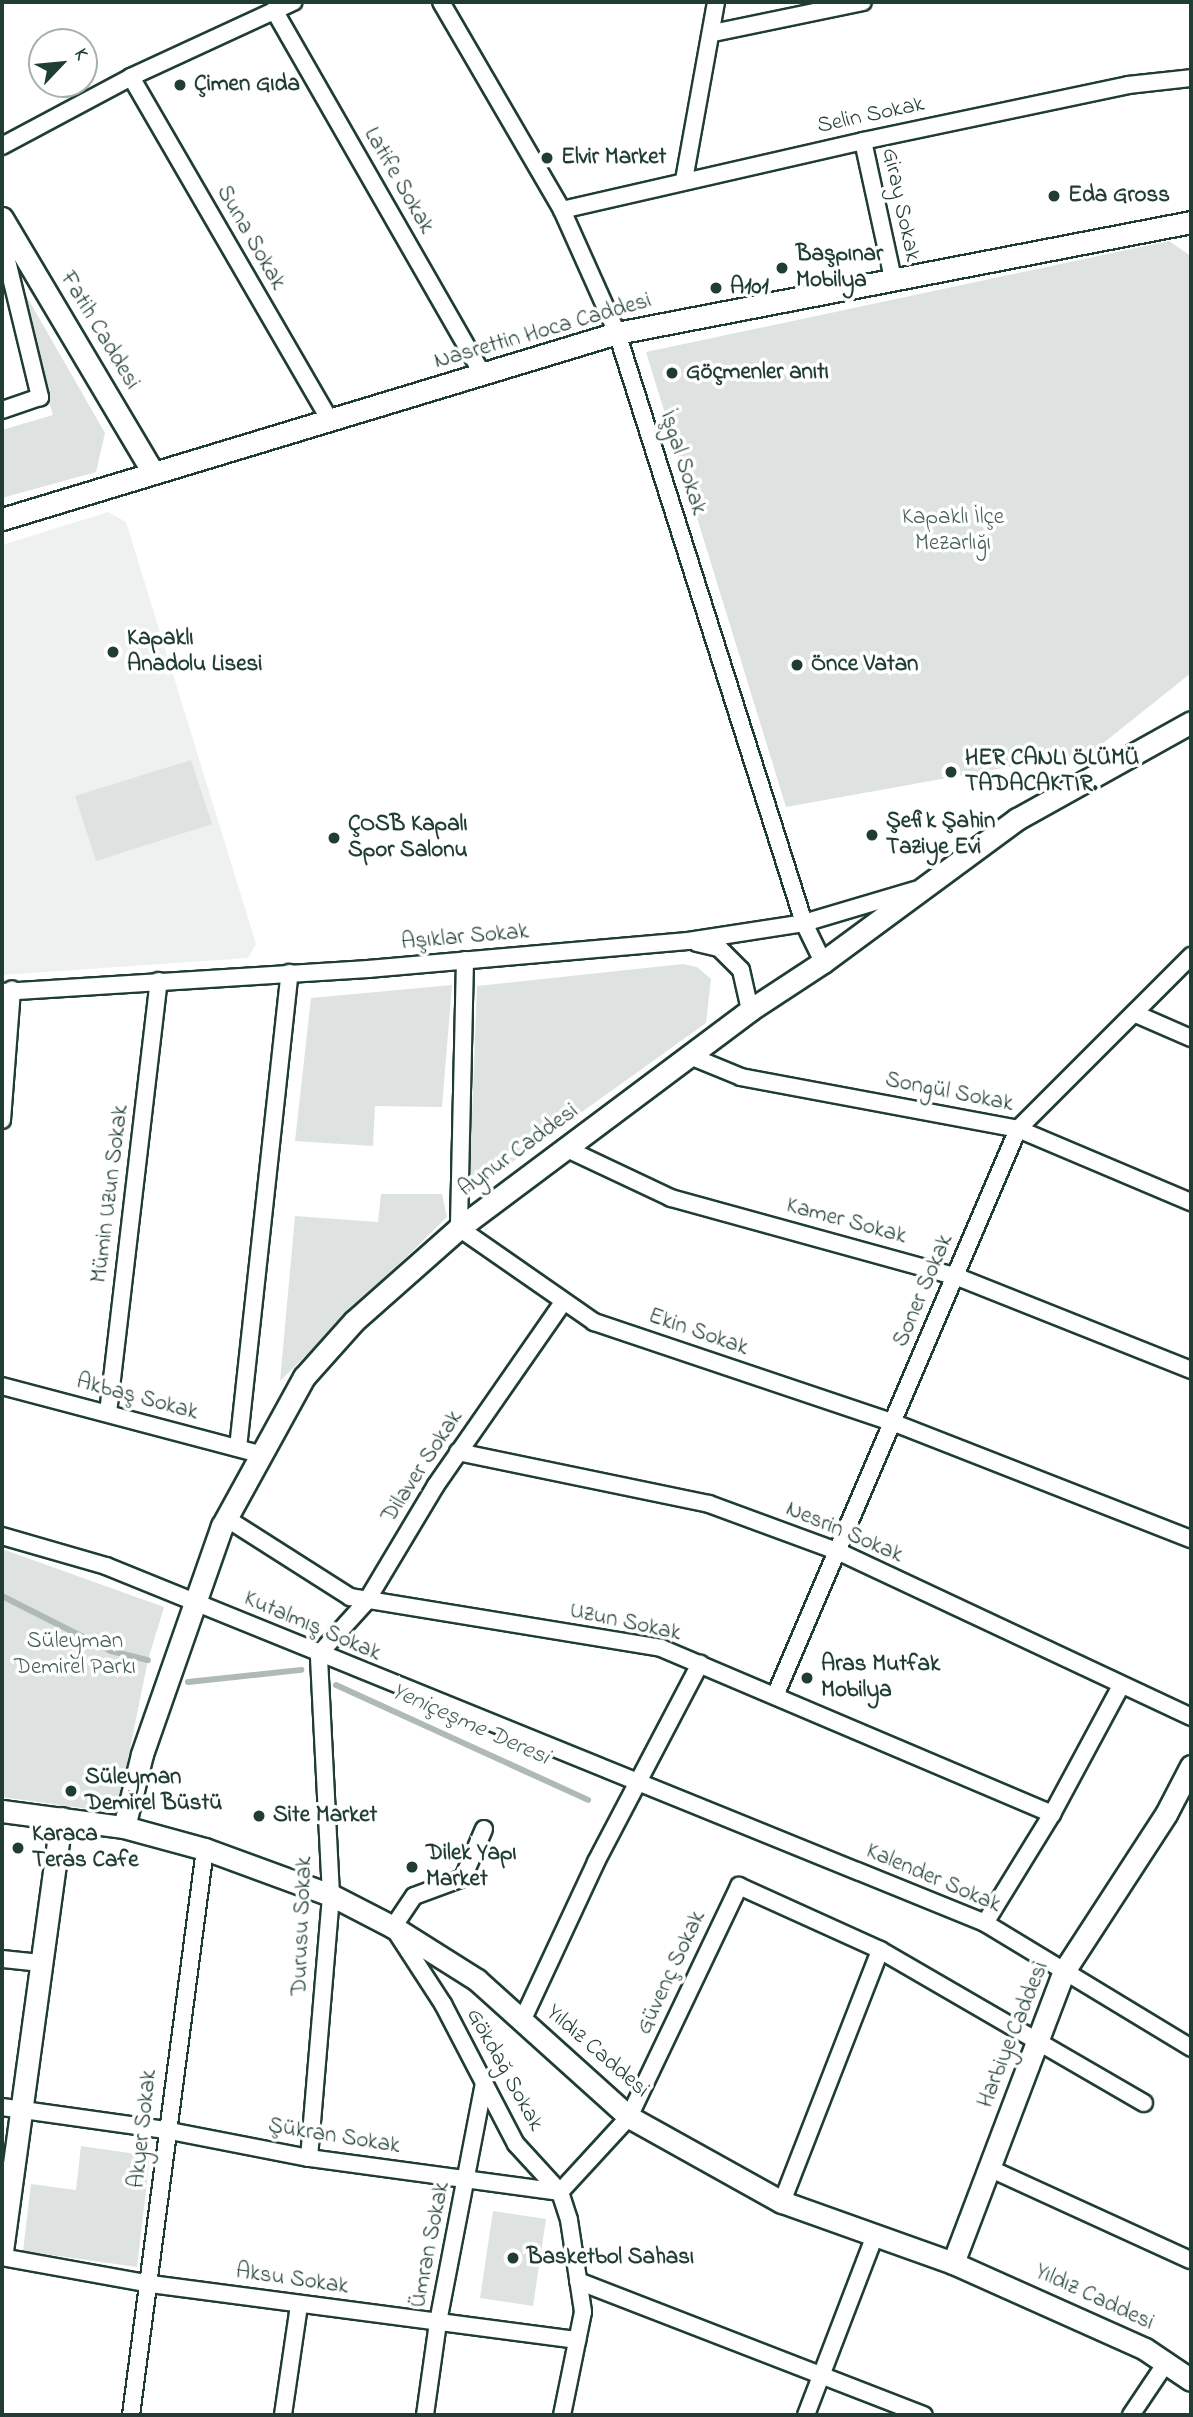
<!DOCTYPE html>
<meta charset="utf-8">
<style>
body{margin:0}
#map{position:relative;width:1193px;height:2417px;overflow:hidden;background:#fff;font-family:"Indie Flower",sans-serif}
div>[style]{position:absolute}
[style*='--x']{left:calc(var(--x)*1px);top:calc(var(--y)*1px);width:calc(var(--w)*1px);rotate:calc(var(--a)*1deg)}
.built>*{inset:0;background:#eef1f0}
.green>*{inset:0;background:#dee3e2}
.stream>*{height:6px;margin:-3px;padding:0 3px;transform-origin:3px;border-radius:3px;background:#afbab7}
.roads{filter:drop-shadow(2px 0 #1f3d34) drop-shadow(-2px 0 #1f3d34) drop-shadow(0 2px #1f3d34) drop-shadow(0 -2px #1f3d34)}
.minor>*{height:16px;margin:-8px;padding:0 8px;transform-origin:8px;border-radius:8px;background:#fff}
.tertiary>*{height:21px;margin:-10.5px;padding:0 10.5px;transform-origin:10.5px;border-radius:10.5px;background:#fff}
.dots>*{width:19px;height:19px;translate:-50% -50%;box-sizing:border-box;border:4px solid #fff;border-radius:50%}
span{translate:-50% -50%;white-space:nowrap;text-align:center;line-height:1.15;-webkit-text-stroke:7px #fff;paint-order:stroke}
.poi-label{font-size:23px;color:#1f3d34;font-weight:700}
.left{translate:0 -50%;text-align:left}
.street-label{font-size:23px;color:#1f3d34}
.park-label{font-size:23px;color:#455e57}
.water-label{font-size:24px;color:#4a625b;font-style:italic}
.frame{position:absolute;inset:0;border:4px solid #1f3d34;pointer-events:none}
.north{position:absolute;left:28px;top:28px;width:70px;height:70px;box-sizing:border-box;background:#fff;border:2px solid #a5b1ae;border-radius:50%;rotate:64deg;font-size:19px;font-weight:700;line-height:28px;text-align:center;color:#1f3d34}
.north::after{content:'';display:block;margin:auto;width:24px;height:32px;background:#1f3d34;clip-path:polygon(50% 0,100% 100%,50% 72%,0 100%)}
</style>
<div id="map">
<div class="built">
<div style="clip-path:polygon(108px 512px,126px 522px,256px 944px,248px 958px,2px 975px,2px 545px)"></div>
</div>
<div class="green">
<div style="clip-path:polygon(1169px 241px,1191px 256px,1191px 673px,1092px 752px,786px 807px,646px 352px)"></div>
<div style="clip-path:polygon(23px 290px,105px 433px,96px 472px,2px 498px,2px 430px,53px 415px,17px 292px)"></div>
<div style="clip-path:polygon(191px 760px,212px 824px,96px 861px,75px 796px)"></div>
<div style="clip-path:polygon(683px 964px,697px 967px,711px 979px,706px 1023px,469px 1193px,477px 986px)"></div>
<div style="clip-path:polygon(452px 985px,442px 1107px,375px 1106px,373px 1146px,295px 1141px,311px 998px)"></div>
<div style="clip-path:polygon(381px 1194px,442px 1194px,447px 1217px,280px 1381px,295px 1216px,378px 1222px)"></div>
<div style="clip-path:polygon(2px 1549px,164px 1607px,148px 1660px,120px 1798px,103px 1811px,2px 1797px)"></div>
<div style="clip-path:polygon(81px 2146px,150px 2156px,137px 2267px,23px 2251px,31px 2184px,76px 2190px)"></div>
<div style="clip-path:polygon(493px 2211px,546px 2219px,533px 2306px,480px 2298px)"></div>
</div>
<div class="stream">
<div style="--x:2;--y:1596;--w:122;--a:26.8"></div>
<div style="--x:111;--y:1651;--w:38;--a:14"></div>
<div style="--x:188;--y:1682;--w:114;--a:-6.1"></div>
<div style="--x:336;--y:1685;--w:277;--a:24.5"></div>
</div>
<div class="roads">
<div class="minor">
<div style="--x:441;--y:2;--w:241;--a:59.8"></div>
<div style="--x:562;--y:210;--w:135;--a:65.9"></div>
<div style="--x:617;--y:333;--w:619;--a:72.41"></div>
<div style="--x:804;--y:923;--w:43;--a:64"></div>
<div style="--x:274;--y:10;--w:421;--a:60.2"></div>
<div style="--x:713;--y:33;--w:153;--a:-11.7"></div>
<div style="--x:131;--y:77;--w:399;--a:59.9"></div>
<div style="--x:863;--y:141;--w:141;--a:77.7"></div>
<div style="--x:2;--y:146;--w:146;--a:-28.1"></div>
<div style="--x:131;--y:77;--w:179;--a:-24.8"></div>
<div style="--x:684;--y:180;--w:181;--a:-79.8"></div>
<div style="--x:562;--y:210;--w:309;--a:-12.9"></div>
<div style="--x:863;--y:141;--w:271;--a:-11.9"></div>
<div style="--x:1128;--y:85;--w:63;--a:-6.3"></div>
<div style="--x:2;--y:240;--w:162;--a:76.4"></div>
<div style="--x:40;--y:397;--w:40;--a:161.1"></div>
<div style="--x:697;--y:943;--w:23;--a:13"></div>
<div style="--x:719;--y:948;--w:31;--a:45"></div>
<div style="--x:741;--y:970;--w:41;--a:77.3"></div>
<div style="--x:465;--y:960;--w:268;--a:91.3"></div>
<div style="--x:459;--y:1228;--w:165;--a:34.8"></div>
<div style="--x:594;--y:1322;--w:314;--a:18.6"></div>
<div style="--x:892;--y:1422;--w:321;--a:21.4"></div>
<div style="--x:2;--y:992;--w:367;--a:-3.6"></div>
<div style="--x:368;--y:969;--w:321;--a:-5"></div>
<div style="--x:688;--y:941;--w:117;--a:-8.8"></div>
<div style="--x:804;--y:923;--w:116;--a:-16.6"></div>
<div style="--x:1136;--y:1014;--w:60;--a:23.6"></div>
<div style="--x:690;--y:1056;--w:55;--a:22.4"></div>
<div style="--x:741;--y:1077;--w:282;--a:10.6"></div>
<div style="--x:1018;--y:1129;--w:188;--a:22.9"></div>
<div style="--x:2;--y:1120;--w:131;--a:-85.6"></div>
<div style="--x:567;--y:1149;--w:115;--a:25.2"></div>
<div style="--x:671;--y:1198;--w:295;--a:15.4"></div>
<div style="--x:955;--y:1276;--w:254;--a:21.7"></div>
<div style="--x:2;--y:1386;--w:267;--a:14.8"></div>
<div style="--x:108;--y:1413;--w:435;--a:-83.3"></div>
<div style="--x:238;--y:1448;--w:478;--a:-83.8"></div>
<div style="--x:458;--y:1452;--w:256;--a:11.7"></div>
<div style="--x:709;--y:1504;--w:136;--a:20.2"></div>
<div style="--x:837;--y:1551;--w:391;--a:25.1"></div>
<div style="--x:226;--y:1518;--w:147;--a:32.5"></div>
<div style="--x:350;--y:1597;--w:315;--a:9.3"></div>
<div style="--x:661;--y:1648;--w:425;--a:23"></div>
<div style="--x:2;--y:1536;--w:108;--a:16.1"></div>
<div style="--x:106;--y:1566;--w:949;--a:22.1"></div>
<div style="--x:985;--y:1923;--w:241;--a:31.2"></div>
<div style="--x:775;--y:1696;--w:617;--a:-66.8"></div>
<div style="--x:1018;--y:1129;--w:245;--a:-45"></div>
<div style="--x:484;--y:1829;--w:53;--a:113.2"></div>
<div style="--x:463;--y:1878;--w:52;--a:159.8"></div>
<div style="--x:414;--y:1896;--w:37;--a:124"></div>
<div style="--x:393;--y:1927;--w:92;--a:57"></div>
<div style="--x:443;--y:2004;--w:158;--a:62.5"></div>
<div style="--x:516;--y:2144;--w:65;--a:47.5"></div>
<div style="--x:560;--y:2192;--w:29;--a:72"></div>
<div style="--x:569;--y:2220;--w:93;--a:81.3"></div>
<div style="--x:583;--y:2312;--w:105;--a:101.5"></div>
<div style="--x:985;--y:1923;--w:128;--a:-58.4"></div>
<div style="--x:1052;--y:1814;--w:145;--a:-61.7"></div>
<div style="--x:2;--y:1959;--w:38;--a:6"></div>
<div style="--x:522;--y:2021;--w:175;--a:-65"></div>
<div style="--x:596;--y:1862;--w:224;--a:-62.3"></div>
<div style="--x:2;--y:2107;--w:165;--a:8"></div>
<div style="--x:165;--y:2130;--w:147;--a:11"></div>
<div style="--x:309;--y:2158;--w:253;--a:7.7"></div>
<div style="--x:560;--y:2192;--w:102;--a:-47.4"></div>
<div style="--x:629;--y:2117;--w:256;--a:-64.5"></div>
<div style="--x:739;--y:1886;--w:155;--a:24.4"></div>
<div style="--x:880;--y:1950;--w:305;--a:30.1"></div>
<div style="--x:309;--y:2158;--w:264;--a:-85.2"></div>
<div style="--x:331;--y:1895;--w:241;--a:-92.9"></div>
<div style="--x:319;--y:1654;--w:70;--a:-47.9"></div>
<div style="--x:366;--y:1602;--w:136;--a:-59.1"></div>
<div style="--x:436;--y:1485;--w:223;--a:-55.2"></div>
<div style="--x:989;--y:2168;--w:221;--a:24.6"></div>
<div style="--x:782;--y:2202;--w:270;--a:-68.7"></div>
<div style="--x:2;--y:2257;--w:151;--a:10.3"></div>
<div style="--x:151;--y:2284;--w:430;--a:7.5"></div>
<div style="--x:578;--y:2281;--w:371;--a:21.2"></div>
<div style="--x:131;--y:2415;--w:571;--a:-82.55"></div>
<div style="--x:283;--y:2415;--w:111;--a:-81.7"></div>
<div style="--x:425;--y:2415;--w:94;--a:-82"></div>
<div style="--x:438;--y:2322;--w:243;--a:-79.1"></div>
<div style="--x:806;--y:2415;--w:193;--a:-69"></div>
<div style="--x:1131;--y:2415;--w:63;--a:-56.1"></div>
</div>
<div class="tertiary">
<div style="--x:2;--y:218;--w:294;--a:59.3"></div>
<div style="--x:2;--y:519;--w:643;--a:-16.83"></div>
<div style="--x:617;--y:333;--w:585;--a:-10.94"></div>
<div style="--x:2;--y:1811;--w:123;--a:7.5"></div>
<div style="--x:124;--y:1827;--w:84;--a:15.2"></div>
<div style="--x:205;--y:1849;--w:134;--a:20.1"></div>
<div style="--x:331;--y:1895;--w:70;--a:27.3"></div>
<div style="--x:393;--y:1927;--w:99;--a:32.2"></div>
<div style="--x:477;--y:1980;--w:205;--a:42"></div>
<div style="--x:629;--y:2117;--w:175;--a:29.1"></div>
<div style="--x:782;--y:2202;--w:182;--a:19.6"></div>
<div style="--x:953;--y:2263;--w:210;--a:24.1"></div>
<div style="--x:1145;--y:2349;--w:55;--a:34"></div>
<div style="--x:124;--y:1827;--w:75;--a:-76.1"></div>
<div style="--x:142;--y:1754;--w:242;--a:-70.7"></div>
<div style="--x:222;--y:1526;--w:170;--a:-61.2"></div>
<div style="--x:304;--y:1377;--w:75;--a:-48.2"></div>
<div style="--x:354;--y:1321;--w:140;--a:-41.5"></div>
<div style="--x:459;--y:1228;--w:364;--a:-36.8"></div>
<div style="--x:750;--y:1010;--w:87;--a:-33.3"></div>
<div style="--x:823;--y:962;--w:241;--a:-36.4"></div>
<div style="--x:1017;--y:819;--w:199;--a:-29.1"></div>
<div style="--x:2;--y:2251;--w:437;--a:-82.2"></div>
<div style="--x:953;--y:2263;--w:312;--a:-69.2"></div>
<div style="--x:1064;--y:1971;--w:187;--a:-57"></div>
<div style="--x:1166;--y:1814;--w:54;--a:-62.5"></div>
</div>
</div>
<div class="dots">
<div style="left:180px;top:85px;background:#1f3d34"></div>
<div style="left:547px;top:158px;background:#1f3d34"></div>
<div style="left:1054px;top:196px;background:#1f3d34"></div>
<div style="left:782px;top:268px;background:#1f3d34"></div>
<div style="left:716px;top:288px;background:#1f3d34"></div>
<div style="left:672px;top:373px;background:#1f3d34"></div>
<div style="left:113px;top:652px;background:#1f3d34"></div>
<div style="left:797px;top:665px;background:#1f3d34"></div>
<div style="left:951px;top:772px;background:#1f3d34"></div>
<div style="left:872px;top:835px;background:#1f3d34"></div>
<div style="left:334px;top:838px;background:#1f3d34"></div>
<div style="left:807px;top:1678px;background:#1f3d34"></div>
<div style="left:71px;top:1791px;background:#1f3d34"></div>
<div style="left:259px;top:1816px;background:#1f3d34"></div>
<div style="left:18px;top:1848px;background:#1f3d34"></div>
<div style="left:412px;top:1867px;background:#1f3d34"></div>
<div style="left:513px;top:2258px;background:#1f3d34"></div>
</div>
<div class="poi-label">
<span class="left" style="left:194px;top:85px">Çimen Gıda</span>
<span class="left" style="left:561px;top:158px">Elvir Market</span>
<span class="left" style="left:1068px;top:196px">Eda Gross</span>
<span class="left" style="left:796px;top:268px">Başpınar<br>Mobilya</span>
<span class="left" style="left:730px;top:288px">A101</span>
<span class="left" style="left:686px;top:373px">Göçmenler anıtı</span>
<span class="left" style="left:127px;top:652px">Kapaklı<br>Anadolu Lisesi</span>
<span class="left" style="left:811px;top:665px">Önce Vatan</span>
<span class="left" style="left:965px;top:772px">HER CANLI ÖLÜMÜ<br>TADACAKTIR.</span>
<span class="left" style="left:886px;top:835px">Şefik Şahin<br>Taziye Evi</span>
<span class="left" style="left:348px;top:838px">ÇOSB Kapalı<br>Spor Salonu</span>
<span class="left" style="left:821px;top:1678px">Aras Mutfak<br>Mobilya</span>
<span class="left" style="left:85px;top:1791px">Süleyman<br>Demirel Büstü</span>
<span class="left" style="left:273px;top:1816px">Site Market</span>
<span class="left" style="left:32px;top:1848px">Karaca<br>Teras Cafe</span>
<span class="left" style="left:426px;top:1867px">Dilek Yapı<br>Market</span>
<span class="left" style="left:527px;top:2258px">Basketbol Sahası</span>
</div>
<div class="street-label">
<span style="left:871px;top:116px;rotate:-12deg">Selin Sokak</span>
<span style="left:398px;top:181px;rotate:60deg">Latife Sokak</span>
<span style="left:900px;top:205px;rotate:78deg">Giray Sokak</span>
<span style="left:250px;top:238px;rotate:60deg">Suna Sokak</span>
<span style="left:99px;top:331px;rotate:59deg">Fatih Caddesi</span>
<span style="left:543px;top:332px;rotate:-16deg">Nasrettin Hoca Caddesi</span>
<span style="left:682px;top:463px;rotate:72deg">İşgal Sokak</span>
<span style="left:465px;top:938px;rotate:-5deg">Aşıklar Sokak</span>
<span style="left:949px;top:1093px;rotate:11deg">Songül Sokak</span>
<span style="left:519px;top:1151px;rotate:-36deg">Aynur Caddesi</span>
<span style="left:111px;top:1194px;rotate:-83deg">Mümin Uzun Sokak</span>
<span style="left:846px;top:1222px;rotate:15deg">Kamer Sokak</span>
<span style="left:924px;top:1291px;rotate:-67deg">Soner Sokak</span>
<span style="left:698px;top:1333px;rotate:19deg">Ekin Sokak</span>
<span style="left:137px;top:1398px;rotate:15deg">Akbaş Sokak</span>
<span style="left:423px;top:1467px;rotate:-57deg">Dilaver Sokak</span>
<span style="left:844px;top:1533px;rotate:23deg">Nesrin Sokak</span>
<span style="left:625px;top:1623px;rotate:12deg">Uzun Sokak</span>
<span style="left:312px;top:1627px;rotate:23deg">Kutalmış Sokak</span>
<span style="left:933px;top:1879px;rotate:23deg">Kalender Sokak</span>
<span style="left:303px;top:1926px;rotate:-88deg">Durusu Sokak</span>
<span style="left:672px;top:1973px;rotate:-65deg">Güvenç Sokak</span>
<span style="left:1014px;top:2035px;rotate:-68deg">Harbiye Caddesi</span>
<span style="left:597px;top:2052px;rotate:41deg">Yıldız Caddesi</span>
<span style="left:504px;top:2070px;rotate:61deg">Gökdağ Sokak</span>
<span style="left:144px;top:2129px;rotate:-84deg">Akyer Sokak</span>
<span style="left:334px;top:2137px;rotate:9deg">Şükran Sokak</span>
<span style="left:431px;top:2245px;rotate:-79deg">Ümran Sokak</span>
<span style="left:292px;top:2280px;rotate:8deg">Aksu Sokak</span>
<span style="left:1094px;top:2298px;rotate:25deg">Yıldız Caddesi</span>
</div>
<div class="park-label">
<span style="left:953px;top:531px">Kapaklı İlçe<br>Mezarlığı</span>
<span style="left:75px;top:1655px">Süleyman<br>Demirel Parkı</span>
</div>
<div class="water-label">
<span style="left:470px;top:1725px;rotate:24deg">Yeniçeşme Deresi</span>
</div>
<div class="frame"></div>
<div class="north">K</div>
</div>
